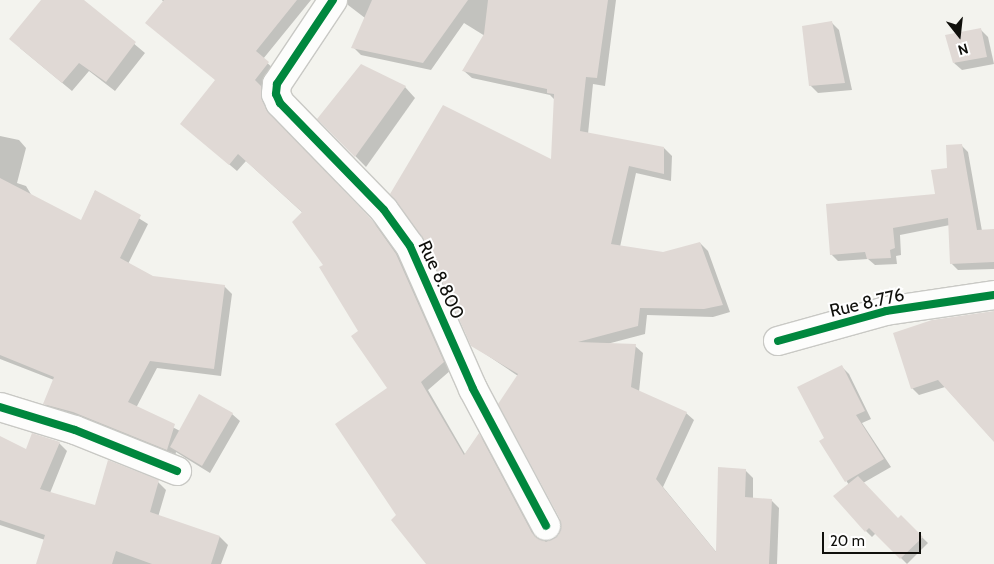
<!DOCTYPE html>
<style>
body{margin:0}
#map{position:relative;width:994px;height:564px;overflow:hidden;background:#f3f3ee;font-family:Cabin,sans-serif}
div>[style]{position:absolute}
[style*='--x']{left:calc(var(--x)*1px);top:calc(var(--y)*1px);width:calc(var(--w)*1px);rotate:calc(var(--a)*1deg)}
.shadow>*{inset:0;background:#0003}
.building>*{inset:0;background:#e0d9d5}
.roads{filter:drop-shadow(1px 0 #c9c9c5) drop-shadow(-1px 0 #c9c9c5) drop-shadow(0 1px #c9c9c5) drop-shadow(0 -1px #c9c9c5)}
.street>*{height:28px;margin:-14px;padding:0 14px;transform-origin:14px;border-radius:14px;background:#fdfdfc}
.cycleway>*{height:8px;margin:-4px;padding:0 4px;transform-origin:4px;border-radius:4px;background:#00873e}
span{translate:-50% -50%;white-space:nowrap;text-align:center;line-height:1.15;-webkit-text-stroke:4px #fff;paint-order:stroke}
.street-label{font-size:18px;color:#0f0f0b}
.north{position:absolute;left:934px;top:10px;width:50px;height:50px;-webkit-text-stroke:4px #fff;paint-order:stroke;rotate:164deg;font-size:14px;font-weight:700;line-height:20px;text-align:center;color:#0f0f0b}
.north::after{content:'';display:block;margin:auto;width:18px;height:22px;background:#0f0f0b;clip-path:polygon(50% 0,100% 100%,50% 72%,0 100%)}
.scale{position:absolute;left:822px;top:532px;width:99px;height:22px;box-sizing:border-box;border:2px solid #0f0f0b;border-top:0;padding-left:6px;font-size:15px;line-height:18px;white-space:nowrap;color:#0f0f0b;-webkit-text-stroke:4px #fff;paint-order:stroke}
</style>
<div id="map">
<div class="shadow">
<div style="clip-path:polygon(43px 0,82px 0,145px 53px,115px 91px,89px 71px,72px 91px,20px 48px)"></div>
<div style="clip-path:polygon(162px 0,311px 0,263px 59px,276px 71px,262px 88px,268px 95px,269px 109px,276px 123px,380px 229px,404px 263px,451px 370px,428px 390px,465px 454px,479px 435px,486px 442px,539px 541px,553px 541px,561px 534px,561px 518px,518px 376px,472px 345px,552px 161px,555px 100px,550px 95px,472px 78px,464px 71px,485px 36px,464px 23px,431px 70px,361px 55px,353px 47px,365px 18px,348px 5px,348px 0,616px 0,605px 86px,593px 84px,588px 134px,664px 148px,672px 156px,671px 181px,636px 173px,620px 247px,663px 254px,700px 243px,708px 251px,730px 312px,713px 317px,647px 315px,645px 334px,607px 344px,635px 346px,643px 353px,639px 392px,686px 413px,694px 420px,663px 487px,717px 553px,745px 470px,753px 478px,753px 499px,771px 500px,779px 508px,777px 564px,430px 564px,398px 516px,388px 388px,303px 213px,246px 161px,237px 171px,190px 131px,216px 81px)"></div>
<div style="clip-path:polygon(832px 23px,839px 30px,852px 90px,818px 93px,810px 85px)"></div>
<div style="clip-path:polygon(980px 29px,988px 37px,994px 64px,962px 70px,954px 63px)"></div>
<div style="clip-path:polygon(405px 87px,415px 98px,366px 167px,319px 119px)"></div>
<div style="clip-path:polygon(0 136px,19px 140px,26px 148px,17px 183px,26px 186px,32px 196px,81px 222px,95px 191px,148px 224px,128px 264px,152px 277px,224px 286px,232px 294px,221px 376px,157px 368px,136px 408px,180px 431px,232px 414px,240px 421px,210px 473px,176px 452px,175px 457px,52px 411px,45px 404px,54px 380px,0 359px)"></div>
<div style="clip-path:polygon(961px 145px,968px 152px,982px 231px,994px 230px,994px 269px,958px 270px,951px 263px,950px 225px,900px 235px,901px 255px,896px 256px,897px 264px,875px 265px,868px 259px,838px 261px,831px 254px,936px 195px)"></div>
<div style="clip-path:polygon(994px 312px,994px 441px,945px 387px,919px 395px,912px 388px)"></div>
<div style="clip-path:polygon(841px 366px,849px 374px,871px 419px,862px 423px,891px 467px,863px 483px,898px 520px,901px 517px,928px 543px,907px 564px,876px 533px,872px 537px,866px 531px,849px 485px,821px 441px,826px 439px)"></div>
<div style="clip-path:polygon(0 440px,27px 451px,59px 443px,67px 451px,50px 493px,96px 507px,158px 482px,166px 490px,158px 517px,220px 537px,228px 545px,221px 564px,37px 564px,45px 540px,0 525px)"></div>
</div>
<div class="building">
<div style="clip-path:polygon(41px 0,84px 0,136px 42px,106px 82px,79px 63px,62px 83px,9px 39px)"></div>
<div style="clip-path:polygon(164px 0,297px 0,256px 51px,269px 62px,255px 80px,261px 86px,266px 109px,372px 220px,396px 254px,444px 362px,421px 382px,464px 455px,479px 433px,532px 533px,546px 542px,559px 535px,560px 519px,498px 404px,518px 374px,471px 346px,424px 240px,390px 194px,443px 105px,551px 159px,554px 94px,547px 93px,547px 89px,462px 71px,484px 34px,488px 0,608px 0,597px 78px,586px 77px,580px 131px,664px 147px,664px 174px,629px 166px,611px 244px,663px 252px,700px 242px,723px 305px,704px 309px,640px 308px,638px 326px,578px 342px,636px 344px,631px 387px,687px 412px,656px 479px,716px 552px,718px 467px,746px 469px,745px 497px,772px 499px,769px 564px,426px 564px,391px 520px,396px 515px,335px 424px,387px 388px,351px 336px,358px 331px,319px 267px,323px 265px,292px 222px,302px 212px,238px 154px,229px 165px,180px 124px,215px 80px,145px 23px)"></div>
<div style="clip-path:polygon(372px 0,468px 0,423px 63px,351px 48px)"></div>
<div style="clip-path:polygon(832px 21px,845px 83px,809px 86px,802px 26px)"></div>
<div style="clip-path:polygon(981px 28px,987px 57px,953px 63px,945px 35px)"></div>
<div style="clip-path:polygon(361px 64px,406px 86px,355px 157px,317px 119px)"></div>
<div style="clip-path:polygon(962px 144px,977px 230px,994px 229px,994px 262px,950px 264px,948px 218px,893px 228px,895px 248px,890px 250px,891px 258px,867px 259px,865px 252px,830px 255px,826px 204px,935px 194px,931px 170px,947px 168px,946px 145px)"></div>
<div style="clip-path:polygon(0 178px,81px 220px,95px 190px,141px 215px,120px 258px,153px 276px,225px 285px,214px 369px,150px 361px,128px 402px,175px 424px,167px 450px,73px 412px,43px 404px,54px 377px,0 355px)"></div>
<div style="clip-path:polygon(994px 311px,994px 442px,938px 380px,911px 389px,893px 333px,932px 320px)"></div>
<div style="clip-path:polygon(842px 365px,865px 411px,856px 415px,884px 459px,845px 482px,819px 441px,824px 438px,797px 387px)"></div>
<div style="clip-path:polygon(199px 394px,233px 413px,202px 466px,170px 447px)"></div>
<div style="clip-path:polygon(32px 433px,60px 442px,40px 489px,95px 505px,108px 460px,159px 480px,150px 512px,220px 536px,211px 564px,152px 564px,116px 551px,112px 564px,36px 564px,45px 535px,0 520px,0 436px,26px 449px)"></div>
<div style="clip-path:polygon(858px 476px,898px 518px,901px 515px,923px 537px,900px 559px,869px 528px,865px 532px,833px 496px)"></div>
</div>
<div class="roads">
<div class="street">
<div style="--x:333;--y:0;--w:101;--a:123.7"></div>
<div style="--x:277;--y:84;--w:10;--a:96"></div>
<div style="--x:276;--y:94;--w:10;--a:66"></div>
<div style="--x:280;--y:103;--w:149;--a:45.8"></div>
<div style="--x:384;--y:210;--w:44;--a:54.2"></div>
<div style="--x:410;--y:246;--w:156;--a:66.2"></div>
<div style="--x:473;--y:389;--w:155;--a:61.9"></div>
<div style="--x:778;--y:341;--w:112;--a:-15.5"></div>
<div style="--x:886;--y:311;--w:109;--a:-8.4"></div>
<div style="--x:0;--y:407;--w:78;--a:17"></div>
<div style="--x:75;--y:430;--w:110;--a:21.9"></div>
</div>
</div>
<div class="cycleway">
<div style="--x:333;--y:0;--w:101;--a:123.7"></div>
<div style="--x:277;--y:84;--w:10;--a:96"></div>
<div style="--x:276;--y:94;--w:10;--a:66"></div>
<div style="--x:280;--y:103;--w:149;--a:45.8"></div>
<div style="--x:384;--y:210;--w:44;--a:54.2"></div>
<div style="--x:410;--y:246;--w:156;--a:66.2"></div>
<div style="--x:473;--y:389;--w:155;--a:61.9"></div>
<div style="--x:778;--y:341;--w:112;--a:-15.5"></div>
<div style="--x:886;--y:311;--w:109;--a:-8.4"></div>
<div style="--x:0;--y:407;--w:78;--a:17"></div>
<div style="--x:75;--y:430;--w:110;--a:21.9"></div>
</div>
<div class="street-label">
<span style="left:441px;top:280px;rotate:65deg">Rue 8.800</span>
<span style="left:867px;top:303px;rotate:-13deg">Rue 8.776</span>
</div>
<div class="north">N</div>
<div class="scale">20 m</div>
</div>
